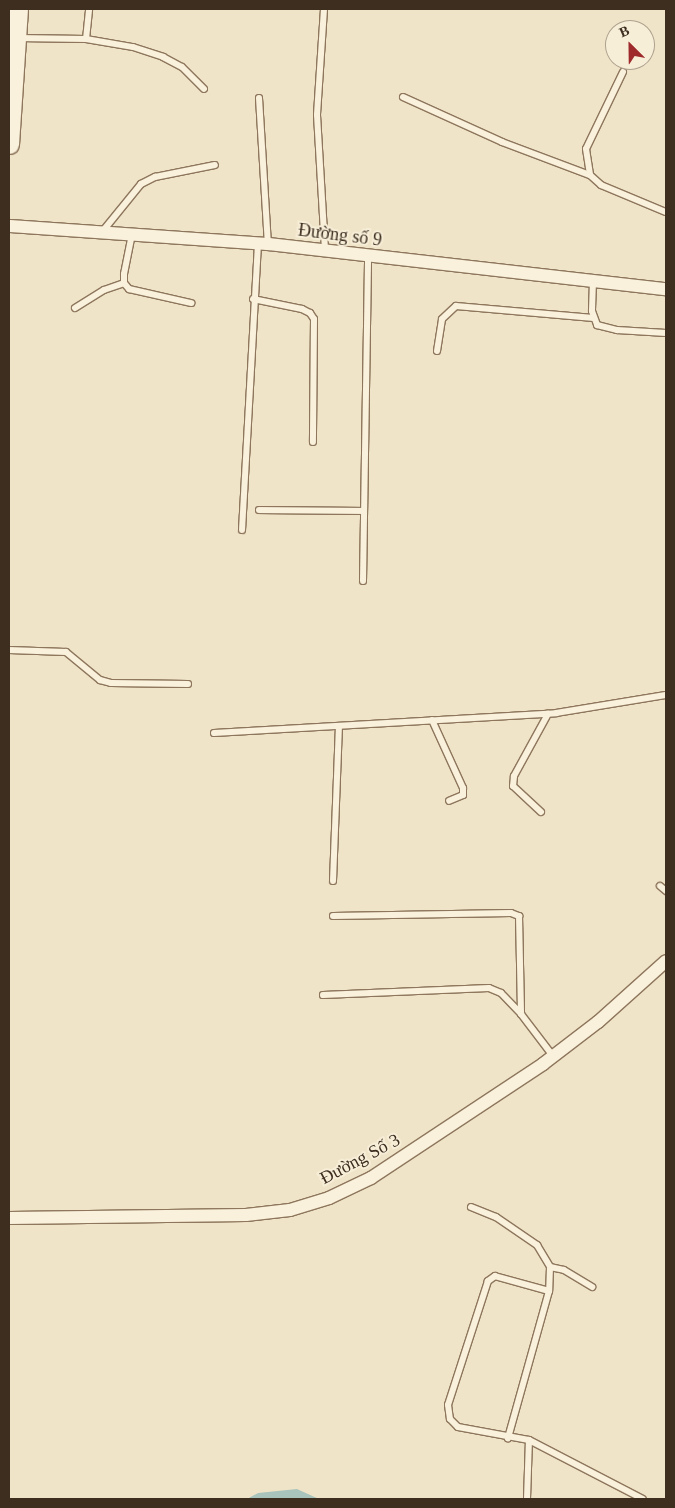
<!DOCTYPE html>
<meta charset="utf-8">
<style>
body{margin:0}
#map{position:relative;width:675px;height:1508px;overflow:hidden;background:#f0e4c8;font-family:Georgia,serif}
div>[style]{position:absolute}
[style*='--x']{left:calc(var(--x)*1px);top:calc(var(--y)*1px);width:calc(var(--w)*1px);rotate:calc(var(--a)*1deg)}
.water>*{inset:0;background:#a9c4bc}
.roads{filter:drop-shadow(1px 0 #8d765c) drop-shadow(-1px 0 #8d765c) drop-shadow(0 1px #8d765c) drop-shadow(0 -1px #8d765c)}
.lane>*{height:6px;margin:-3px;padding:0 3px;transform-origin:3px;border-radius:3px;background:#faf1dc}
.street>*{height:12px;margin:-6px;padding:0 6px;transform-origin:6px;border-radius:6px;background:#faf1dc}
.secondary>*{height:19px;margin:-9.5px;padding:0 9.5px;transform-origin:9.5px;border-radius:9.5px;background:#faf1dc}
span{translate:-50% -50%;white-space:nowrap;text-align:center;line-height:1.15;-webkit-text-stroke:4px #f7eed8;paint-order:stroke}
.street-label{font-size:18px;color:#3d2e20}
.frame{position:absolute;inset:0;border:10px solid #3d2e20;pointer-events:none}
.north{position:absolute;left:605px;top:20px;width:50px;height:50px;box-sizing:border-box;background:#f7eed8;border:1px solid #ada18e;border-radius:50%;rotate:337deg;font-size:14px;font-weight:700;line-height:20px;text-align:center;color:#3d2e20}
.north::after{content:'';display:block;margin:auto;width:18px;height:22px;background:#9e2a2b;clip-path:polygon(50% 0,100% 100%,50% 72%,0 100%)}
</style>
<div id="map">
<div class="water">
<div style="clip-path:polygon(297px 1489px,319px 1499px,247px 1499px,258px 1493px)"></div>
</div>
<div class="roads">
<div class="lane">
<div style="--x:324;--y:9;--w:106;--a:93.8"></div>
<div style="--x:317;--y:115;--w:135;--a:86.6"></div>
<div style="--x:17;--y:38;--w:69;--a:0.8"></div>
<div style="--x:86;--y:39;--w:30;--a:-84"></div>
<div style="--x:86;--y:39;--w:48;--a:9.7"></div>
<div style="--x:133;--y:47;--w:32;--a:18"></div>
<div style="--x:163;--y:57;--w:21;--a:28"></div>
<div style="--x:182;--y:67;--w:31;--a:45"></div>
<div style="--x:623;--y:72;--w:85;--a:115.7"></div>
<div style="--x:586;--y:149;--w:26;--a:81"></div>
<div style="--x:590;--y:175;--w:15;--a:42"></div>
<div style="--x:601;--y:185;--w:70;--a:22.6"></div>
<div style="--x:403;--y:97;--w:109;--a:24.4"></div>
<div style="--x:502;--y:142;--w:94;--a:20.6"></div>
<div style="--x:259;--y:98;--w:146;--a:86.5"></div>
<div style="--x:102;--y:232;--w:62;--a:-50.9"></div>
<div style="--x:141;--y:184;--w:16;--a:-27"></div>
<div style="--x:155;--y:177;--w:61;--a:-11.3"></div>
<div style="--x:132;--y:234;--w:41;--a:101.3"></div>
<div style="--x:124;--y:274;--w:9;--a:90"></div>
<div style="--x:124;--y:283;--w:8;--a:50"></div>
<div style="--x:129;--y:289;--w:64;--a:12.7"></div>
<div style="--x:593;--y:281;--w:30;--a:92"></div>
<div style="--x:592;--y:311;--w:15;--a:70"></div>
<div style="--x:597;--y:325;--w:21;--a:14"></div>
<div style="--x:617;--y:330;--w:49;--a:3.5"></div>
<div style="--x:253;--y:299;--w:50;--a:11.5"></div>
<div style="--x:302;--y:309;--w:9;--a:27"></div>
<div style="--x:310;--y:313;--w:7;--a:56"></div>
<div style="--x:314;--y:319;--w:123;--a:90.5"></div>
<div style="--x:75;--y:308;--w:34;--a:-32"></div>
<div style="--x:104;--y:290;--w:21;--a:-19"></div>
<div style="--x:437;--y:351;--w:32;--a:-81"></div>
<div style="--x:442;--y:319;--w:19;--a:-43"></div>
<div style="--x:456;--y:306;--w:138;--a:5"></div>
<div style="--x:259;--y:510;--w:105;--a:0.5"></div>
<div style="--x:242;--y:530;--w:287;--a:-86.8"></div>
<div style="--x:363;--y:581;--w:325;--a:-89.1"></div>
<div style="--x:9;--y:650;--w:57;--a:2"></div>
<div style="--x:66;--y:652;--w:44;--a:39.5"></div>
<div style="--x:100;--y:680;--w:11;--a:15"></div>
<div style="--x:111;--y:683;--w:77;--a:0.7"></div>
<div style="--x:432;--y:720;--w:75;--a:65.5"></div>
<div style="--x:463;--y:788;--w:7;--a:90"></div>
<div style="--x:463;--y:795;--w:15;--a:157"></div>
<div style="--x:214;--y:733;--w:343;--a:-3.3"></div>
<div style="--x:556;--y:713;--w:111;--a:-9.3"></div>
<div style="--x:541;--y:812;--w:38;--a:-137"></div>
<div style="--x:513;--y:786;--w:10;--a:-84"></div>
<div style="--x:514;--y:776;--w:71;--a:-61.3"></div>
<div style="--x:333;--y:881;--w:155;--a:-87.8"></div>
<div style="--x:660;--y:886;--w:8;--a:40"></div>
<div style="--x:333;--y:916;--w:178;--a:-1"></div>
<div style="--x:511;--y:913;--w:9;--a:21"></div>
<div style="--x:519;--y:916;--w:98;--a:88.8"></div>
<div style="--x:323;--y:995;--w:166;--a:-2.4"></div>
<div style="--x:489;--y:988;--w:13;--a:23"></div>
<div style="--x:501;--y:993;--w:29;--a:46"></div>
<div style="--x:521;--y:1014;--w:53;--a:52.7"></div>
<div style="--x:471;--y:1207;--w:27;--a:22"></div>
<div style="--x:496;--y:1217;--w:50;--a:34.3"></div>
<div style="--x:537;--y:1245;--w:26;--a:59"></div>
<div style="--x:550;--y:1267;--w:24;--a:92"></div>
<div style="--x:549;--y:1291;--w:153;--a:105.6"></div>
<div style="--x:550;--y:1267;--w:14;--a:12"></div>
<div style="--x:564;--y:1270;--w:33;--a:31"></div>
<div style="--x:549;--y:1291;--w:56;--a:-164.5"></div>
<div style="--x:495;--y:1276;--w:9;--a:144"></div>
<div style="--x:488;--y:1281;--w:130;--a:107.9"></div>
<div style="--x:448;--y:1405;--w:14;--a:82"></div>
<div style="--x:450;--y:1419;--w:11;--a:45"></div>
<div style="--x:458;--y:1427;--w:72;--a:10.4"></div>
<div style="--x:529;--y:1440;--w:128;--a:27.4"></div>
<div style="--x:527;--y:1499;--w:59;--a:-88.1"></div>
</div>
<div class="street">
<div style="--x:9;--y:226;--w:260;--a:4"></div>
<div style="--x:268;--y:244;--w:401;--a:6.5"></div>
<div style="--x:9;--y:1218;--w:237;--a:-0.7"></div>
<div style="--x:246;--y:1215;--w:44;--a:-6.5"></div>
<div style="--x:290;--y:1210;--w:41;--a:-17.1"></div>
<div style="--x:329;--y:1198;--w:47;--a:-25.5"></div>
<div style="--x:371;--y:1178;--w:206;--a:-33.5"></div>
<div style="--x:543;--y:1064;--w:69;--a:-37.4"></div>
<div style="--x:598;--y:1022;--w:91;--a:-41.9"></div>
</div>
<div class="secondary">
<div style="--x:9;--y:144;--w:135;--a:-86.2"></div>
</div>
</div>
<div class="street-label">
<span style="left:340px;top:235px;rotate:7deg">Đường số 9</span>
<span style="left:360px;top:1159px;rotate:-28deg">Đường Số 3</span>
</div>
<div class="frame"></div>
<div class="north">B</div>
</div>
